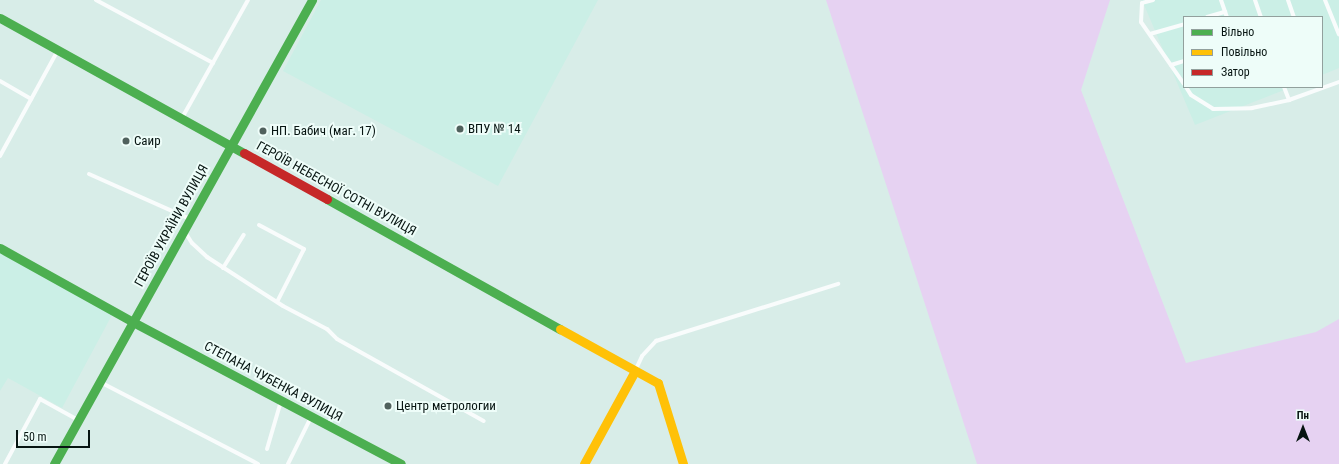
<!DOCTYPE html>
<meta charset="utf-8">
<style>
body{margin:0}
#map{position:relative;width:1339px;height:464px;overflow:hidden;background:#d8ede8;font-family:"Roboto Condensed",sans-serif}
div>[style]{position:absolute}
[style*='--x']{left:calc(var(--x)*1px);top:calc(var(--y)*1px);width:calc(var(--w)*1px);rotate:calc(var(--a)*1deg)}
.built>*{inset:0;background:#cbefe6}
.green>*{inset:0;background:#e6d2f2}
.lane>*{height:4px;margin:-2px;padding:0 2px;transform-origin:2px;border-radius:2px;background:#f9fcfc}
.fast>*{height:9px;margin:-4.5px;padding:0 4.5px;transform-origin:4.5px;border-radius:4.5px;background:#4caf50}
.slow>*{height:9px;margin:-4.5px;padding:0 4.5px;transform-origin:4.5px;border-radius:4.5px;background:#ffc107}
.jam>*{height:9px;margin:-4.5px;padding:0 4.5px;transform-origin:4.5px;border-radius:4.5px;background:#c62828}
.dots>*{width:11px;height:11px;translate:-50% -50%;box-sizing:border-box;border:2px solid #eefdf9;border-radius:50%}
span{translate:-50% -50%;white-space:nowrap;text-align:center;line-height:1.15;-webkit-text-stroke:4px #eefdf9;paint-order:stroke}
.poi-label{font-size:13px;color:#071512}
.left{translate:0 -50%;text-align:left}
.street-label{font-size:13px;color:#071512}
.legend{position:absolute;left:1183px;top:16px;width:140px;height:72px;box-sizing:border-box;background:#eefdf9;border:1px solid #92a09d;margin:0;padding:5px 7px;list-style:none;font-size:12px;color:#071512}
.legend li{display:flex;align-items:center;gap:8px;height:20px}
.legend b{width:20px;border:1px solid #92a09d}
.north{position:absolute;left:1283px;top:408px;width:40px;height:40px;-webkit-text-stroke:3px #eefdf9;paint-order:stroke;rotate:0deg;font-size:11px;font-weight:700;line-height:16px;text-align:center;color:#071512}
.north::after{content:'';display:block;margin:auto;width:14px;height:18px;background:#071512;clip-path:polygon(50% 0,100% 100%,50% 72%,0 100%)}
.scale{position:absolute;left:16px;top:430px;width:74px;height:18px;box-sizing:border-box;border:2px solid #071512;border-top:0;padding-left:5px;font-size:12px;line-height:14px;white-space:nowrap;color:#071512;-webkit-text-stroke:3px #eefdf9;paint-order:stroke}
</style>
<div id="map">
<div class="built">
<div style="clip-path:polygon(321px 0,598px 0,498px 186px,283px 71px)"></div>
<div style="clip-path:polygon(1142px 0,1339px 0,1339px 68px,1322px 75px,1322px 17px,1184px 17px,1184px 87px,1292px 87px,1195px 125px)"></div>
<div style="clip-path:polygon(0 252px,112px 315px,62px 408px,8px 378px,0 391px)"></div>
</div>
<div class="green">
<div style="clip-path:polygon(826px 0,1110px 0,1081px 90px,1186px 363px,1316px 332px,1339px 319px,1339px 464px,977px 464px)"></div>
</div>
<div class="lane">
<div style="--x:96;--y:0;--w:133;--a:28.3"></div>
<div style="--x:1153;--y:0;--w:11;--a:165"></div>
<div style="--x:1142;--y:3;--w:19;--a:93"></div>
<div style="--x:1141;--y:22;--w:75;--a:55.3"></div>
<div style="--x:1221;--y:0;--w:18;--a:71"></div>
<div style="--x:1255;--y:0;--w:18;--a:71"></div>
<div style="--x:1288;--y:0;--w:18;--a:71"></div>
<div style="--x:1325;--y:0;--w:37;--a:68"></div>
<div style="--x:1207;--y:17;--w:19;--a:-16"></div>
<div style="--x:1150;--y:34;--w:35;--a:-16"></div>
<div style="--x:1171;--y:65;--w:14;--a:-17"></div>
<div style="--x:0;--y:81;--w:36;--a:30"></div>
<div style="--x:1186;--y:87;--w:9;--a:58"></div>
<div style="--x:1191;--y:95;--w:26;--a:32"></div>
<div style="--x:1213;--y:109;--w:39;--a:-1"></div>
<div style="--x:1252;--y:108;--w:38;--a:-12"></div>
<div style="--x:1284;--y:87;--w:14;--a:69"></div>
<div style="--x:1289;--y:100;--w:53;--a:-19.8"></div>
<div style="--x:182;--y:118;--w:135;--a:-60.8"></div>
<div style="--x:0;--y:156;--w:121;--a:-61.3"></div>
<div style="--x:89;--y:174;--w:111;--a:24"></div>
<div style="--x:259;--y:225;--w:51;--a:28.1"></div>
<div style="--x:304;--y:249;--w:59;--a:117"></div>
<div style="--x:185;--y:232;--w:13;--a:58"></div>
<div style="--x:192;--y:243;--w:21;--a:43"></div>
<div style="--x:207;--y:257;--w:90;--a:32.8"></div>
<div style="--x:283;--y:306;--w:50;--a:27.6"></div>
<div style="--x:327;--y:329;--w:14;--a:45"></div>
<div style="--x:337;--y:339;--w:168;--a:29.2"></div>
<div style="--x:223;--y:268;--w:39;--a:-58"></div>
<div style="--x:636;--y:369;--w:14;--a:-65"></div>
<div style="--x:642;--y:356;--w:21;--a:-47"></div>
<div style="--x:656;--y:341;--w:191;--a:-17.4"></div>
<div style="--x:100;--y:382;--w:178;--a:27.4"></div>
<div style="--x:267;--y:449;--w:50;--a:-73.7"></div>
<div style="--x:5;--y:464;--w:74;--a:-61.7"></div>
<div style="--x:40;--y:399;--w:43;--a:28.9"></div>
<div style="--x:288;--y:464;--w:52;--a:-63.9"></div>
</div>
<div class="fast">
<div style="--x:0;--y:18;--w:279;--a:29"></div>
<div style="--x:327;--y:199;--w:267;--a:29.2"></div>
<div style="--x:0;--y:248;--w:152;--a:29.1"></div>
<div style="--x:133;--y:322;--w:303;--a:27.9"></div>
<div style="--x:54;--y:464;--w:531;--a:-60.92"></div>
</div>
<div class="slow">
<div style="--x:560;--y:329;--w:112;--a:28.9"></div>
<div style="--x:658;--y:383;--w:85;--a:72.8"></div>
<div style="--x:584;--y:464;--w:106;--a:-61.3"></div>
</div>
<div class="jam">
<div style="--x:244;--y:153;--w:95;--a:29"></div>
</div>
<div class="dots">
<div style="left:460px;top:129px;background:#50615d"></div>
<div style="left:263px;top:131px;background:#50615d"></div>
<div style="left:126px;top:141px;background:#50615d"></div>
<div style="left:388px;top:406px;background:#50615d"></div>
</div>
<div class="poi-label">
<span class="left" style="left:468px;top:129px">ВПУ № 14</span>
<span class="left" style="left:271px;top:131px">НП. Бабич (маг. 17)</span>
<span class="left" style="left:134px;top:141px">Саир</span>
<span class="left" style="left:396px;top:406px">Центр метрологии</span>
</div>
<div class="street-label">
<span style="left:336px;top:189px;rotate:29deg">ГЕРОЇВ НЕБЕСНОЇ СОТНІ ВУЛИЦЯ</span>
<span style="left:172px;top:226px;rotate:-61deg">ГЕРОЇВ УКРАЇНИ ВУЛИЦЯ</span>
<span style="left:273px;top:382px;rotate:28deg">СТЕПАНА ЧУБЕНКА ВУЛИЦЯ</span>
</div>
<ul class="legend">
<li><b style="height:5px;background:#4caf50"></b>Вільно</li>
<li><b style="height:5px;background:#ffc107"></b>Повільно</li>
<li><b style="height:5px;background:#c62828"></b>Затор</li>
</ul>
<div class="north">Пн</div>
<div class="scale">50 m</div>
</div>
